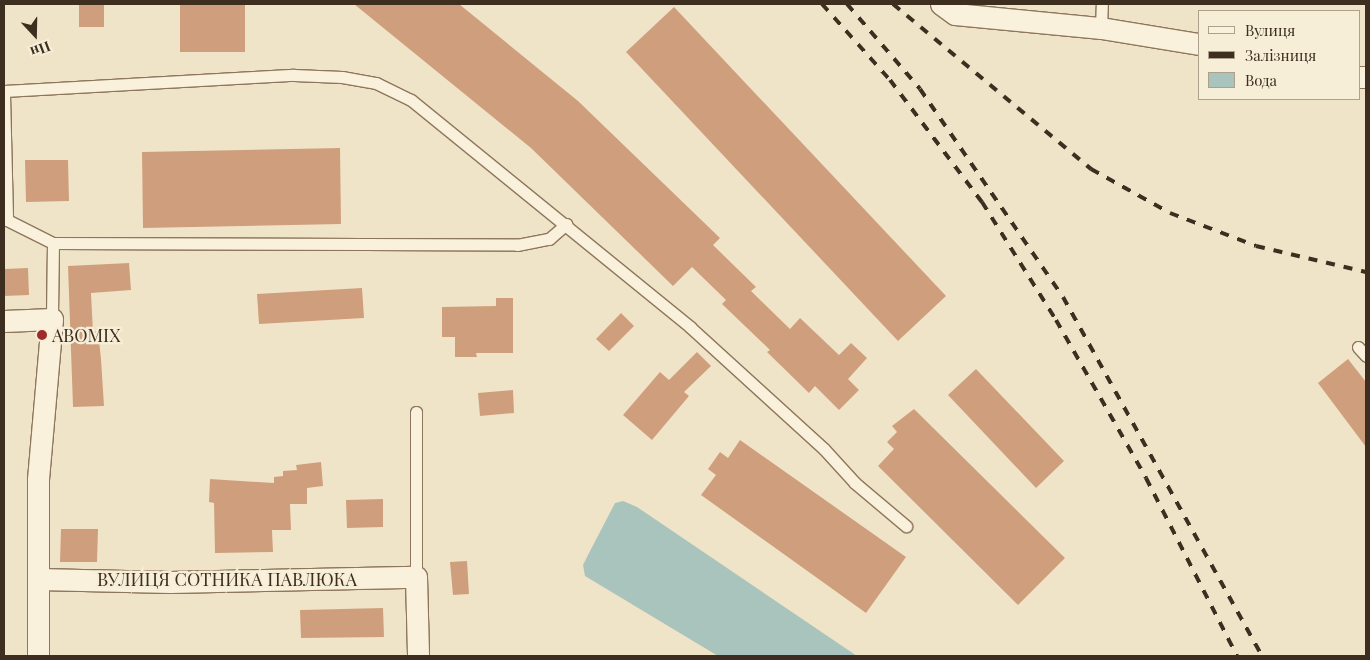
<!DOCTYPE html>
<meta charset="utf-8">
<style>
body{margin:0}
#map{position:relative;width:1370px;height:660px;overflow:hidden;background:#f0e4c8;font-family:"Playfair Display",serif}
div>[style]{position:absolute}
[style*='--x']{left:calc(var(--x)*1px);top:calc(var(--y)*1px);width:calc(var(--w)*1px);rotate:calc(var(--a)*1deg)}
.water>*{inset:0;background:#a9c4bc}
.building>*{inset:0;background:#cf9f7d}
.roads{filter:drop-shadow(1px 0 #8d765c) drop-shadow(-1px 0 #8d765c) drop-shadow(0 1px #8d765c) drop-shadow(0 -1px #8d765c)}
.service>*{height:11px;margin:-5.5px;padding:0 5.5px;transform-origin:5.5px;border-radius:5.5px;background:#faf1dc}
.minor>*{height:21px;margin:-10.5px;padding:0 10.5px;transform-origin:10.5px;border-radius:10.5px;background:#faf1dc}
.rail>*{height:4px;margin-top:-2px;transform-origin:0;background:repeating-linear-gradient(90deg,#3d2e20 0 9px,transparent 0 18px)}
.dots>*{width:14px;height:14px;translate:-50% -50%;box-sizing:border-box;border:2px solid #f7eed8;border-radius:50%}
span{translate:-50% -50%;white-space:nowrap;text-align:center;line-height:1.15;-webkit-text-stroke:4.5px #f7eed8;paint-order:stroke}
.poi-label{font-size:18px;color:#3d2e20}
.left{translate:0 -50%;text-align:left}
.street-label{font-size:18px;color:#3d2e20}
.frame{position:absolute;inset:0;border:5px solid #3d2e20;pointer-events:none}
.legend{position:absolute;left:1198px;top:10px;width:162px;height:90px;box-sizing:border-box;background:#f7eed8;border:1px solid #ada18e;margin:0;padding:6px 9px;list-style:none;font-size:15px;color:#3d2e20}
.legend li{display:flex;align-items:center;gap:10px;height:25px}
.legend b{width:25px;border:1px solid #ada18e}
.north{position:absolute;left:10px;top:10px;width:50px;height:50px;-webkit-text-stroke:4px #f7eed8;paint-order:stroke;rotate:159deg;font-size:14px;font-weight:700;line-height:20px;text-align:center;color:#3d2e20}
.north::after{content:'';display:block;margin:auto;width:18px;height:22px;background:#3d2e20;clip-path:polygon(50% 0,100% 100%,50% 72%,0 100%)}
</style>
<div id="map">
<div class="water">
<div style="clip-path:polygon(623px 501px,637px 507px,857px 656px,718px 656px,585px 576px,583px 565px,588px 555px,615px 503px)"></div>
</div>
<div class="building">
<div style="clip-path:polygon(79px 4px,104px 4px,104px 27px,79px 27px)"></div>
<div style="clip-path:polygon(180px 4px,245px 4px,245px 52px,180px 52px)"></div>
<div style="clip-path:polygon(354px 4px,459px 4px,578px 101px,720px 238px,713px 245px,756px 287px,751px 291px,790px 329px,800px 318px,839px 355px,851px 343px,867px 358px,848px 379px,859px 390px,839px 410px,815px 386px,809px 393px,767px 352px,770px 350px,722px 304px,726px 300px,692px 267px,673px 286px,531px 148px)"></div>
<div style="clip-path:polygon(674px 7px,946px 296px,898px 341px,626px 52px)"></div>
<div style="clip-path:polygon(340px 148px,341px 224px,143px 228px,142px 152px)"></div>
<div style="clip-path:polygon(25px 160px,68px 160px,69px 201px,26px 202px)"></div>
<div style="clip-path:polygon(129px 263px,131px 290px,91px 293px,93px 332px,98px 331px,101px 359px,104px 406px,73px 407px,68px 266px)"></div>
<div style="clip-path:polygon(28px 268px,29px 295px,4px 296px,4px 269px)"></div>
<div style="clip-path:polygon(362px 288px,364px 318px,259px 324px,257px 294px)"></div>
<div style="clip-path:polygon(496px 298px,513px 298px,513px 353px,476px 353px,477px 357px,455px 357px,455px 337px,442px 337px,442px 307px,496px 306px)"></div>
<div style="clip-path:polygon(621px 313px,634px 326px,609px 351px,596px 339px)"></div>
<div style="clip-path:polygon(697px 352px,711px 366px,684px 392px,689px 396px,652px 440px,623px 415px,660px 372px,669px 380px)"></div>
<div style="clip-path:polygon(1348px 359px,1366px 382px,1366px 447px,1318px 383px)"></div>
<div style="clip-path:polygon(976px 369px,1064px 461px,1036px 488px,948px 395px)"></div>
<div style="clip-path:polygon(513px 390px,514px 413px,480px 416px,478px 393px)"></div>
<div style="clip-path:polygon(914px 409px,1065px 558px,1018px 605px,878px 466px,894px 449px,887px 442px,897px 432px,892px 426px)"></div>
<div style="clip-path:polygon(740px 440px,906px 557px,866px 613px,701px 495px,716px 475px,708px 469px,720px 452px,728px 458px)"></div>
<div style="clip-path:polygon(321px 462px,323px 486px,307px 488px,307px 504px,290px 504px,291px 530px,272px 530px,273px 552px,215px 553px,214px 503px,209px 502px,210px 479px,274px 483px,274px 477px,283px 476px,283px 471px,297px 470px,296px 465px)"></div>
<div style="clip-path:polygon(383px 499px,383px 527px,347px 528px,346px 500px)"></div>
<div style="clip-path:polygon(61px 529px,98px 529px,97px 562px,60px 562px)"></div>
<div style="clip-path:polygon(467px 561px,469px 594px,453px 595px,450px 562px)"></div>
<div style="clip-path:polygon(383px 608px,384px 637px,301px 638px,300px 610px)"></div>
</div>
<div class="roads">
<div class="service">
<div style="--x:1101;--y:28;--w:24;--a:-88"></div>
<div style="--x:4;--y:91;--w:290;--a:-3.2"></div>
<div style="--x:294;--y:75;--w:48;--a:2.4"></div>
<div style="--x:342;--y:77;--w:35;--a:10"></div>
<div style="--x:376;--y:83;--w:39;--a:26"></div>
<div style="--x:411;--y:100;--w:360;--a:39.1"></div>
<div style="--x:690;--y:327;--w:181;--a:42.3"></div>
<div style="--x:824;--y:449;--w:46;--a:47.6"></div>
<div style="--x:855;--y:483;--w:67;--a:40.1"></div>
<div style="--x:4;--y:94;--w:126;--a:88.6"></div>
<div style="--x:7;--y:220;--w:51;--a:26.6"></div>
<div style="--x:53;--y:243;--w:76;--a:90.8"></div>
<div style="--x:53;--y:243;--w:464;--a:0.2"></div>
<div style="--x:517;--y:245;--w:33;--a:-11"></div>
<div style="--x:549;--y:239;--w:23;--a:-41"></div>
<div style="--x:1358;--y:347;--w:12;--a:48"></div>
<div style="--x:416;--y:577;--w:165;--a:-90"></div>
</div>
<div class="minor">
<div style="--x:941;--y:4;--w:17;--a:36"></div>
<div style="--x:955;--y:14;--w:147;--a:5.5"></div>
<div style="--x:1101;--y:28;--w:99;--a:9.3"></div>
<div style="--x:1359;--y:77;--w:7;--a:0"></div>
<div style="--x:4;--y:321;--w:48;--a:-2.4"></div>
<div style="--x:52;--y:319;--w:161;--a:95"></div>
<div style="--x:38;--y:479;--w:177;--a:90"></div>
<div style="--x:38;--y:579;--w:132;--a:1.3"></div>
<div style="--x:170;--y:582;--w:246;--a:-1.2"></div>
<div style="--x:416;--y:577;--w:79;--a:88.5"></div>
</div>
</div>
<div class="rail">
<div style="--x:822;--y:4;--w:102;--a:48.2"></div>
<div style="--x:890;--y:80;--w:153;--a:53"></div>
<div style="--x:982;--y:202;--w:139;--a:57.9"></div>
<div style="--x:1056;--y:320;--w:182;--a:60.3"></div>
<div style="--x:1146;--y:478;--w:200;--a:62.9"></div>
<div style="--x:847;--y:4;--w:112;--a:49.3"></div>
<div style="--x:920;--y:89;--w:252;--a:55.5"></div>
<div style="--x:1063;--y:297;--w:410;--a:61"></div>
<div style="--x:893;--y:4;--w:258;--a:39.8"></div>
<div style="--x:1091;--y:169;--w:90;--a:29.1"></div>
<div style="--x:1170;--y:213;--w:92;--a:21"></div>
<div style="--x:1256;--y:246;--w:113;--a:13.3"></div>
</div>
<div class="dots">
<div style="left:42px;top:335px;background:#9e2a2b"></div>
</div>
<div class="poi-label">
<span class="left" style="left:52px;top:335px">ABOMIX</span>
</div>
<div class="street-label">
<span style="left:227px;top:579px">ВУЛИЦЯ СОТНИКА ПАВЛЮКА</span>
</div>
<div class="frame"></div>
<ul class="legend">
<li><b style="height:6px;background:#faf1dc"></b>Вулиця</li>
<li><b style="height:6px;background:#3d2e20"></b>Залізниця</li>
<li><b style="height:14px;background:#a9c4bc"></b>Вода</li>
</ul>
<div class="north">Пн</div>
</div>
